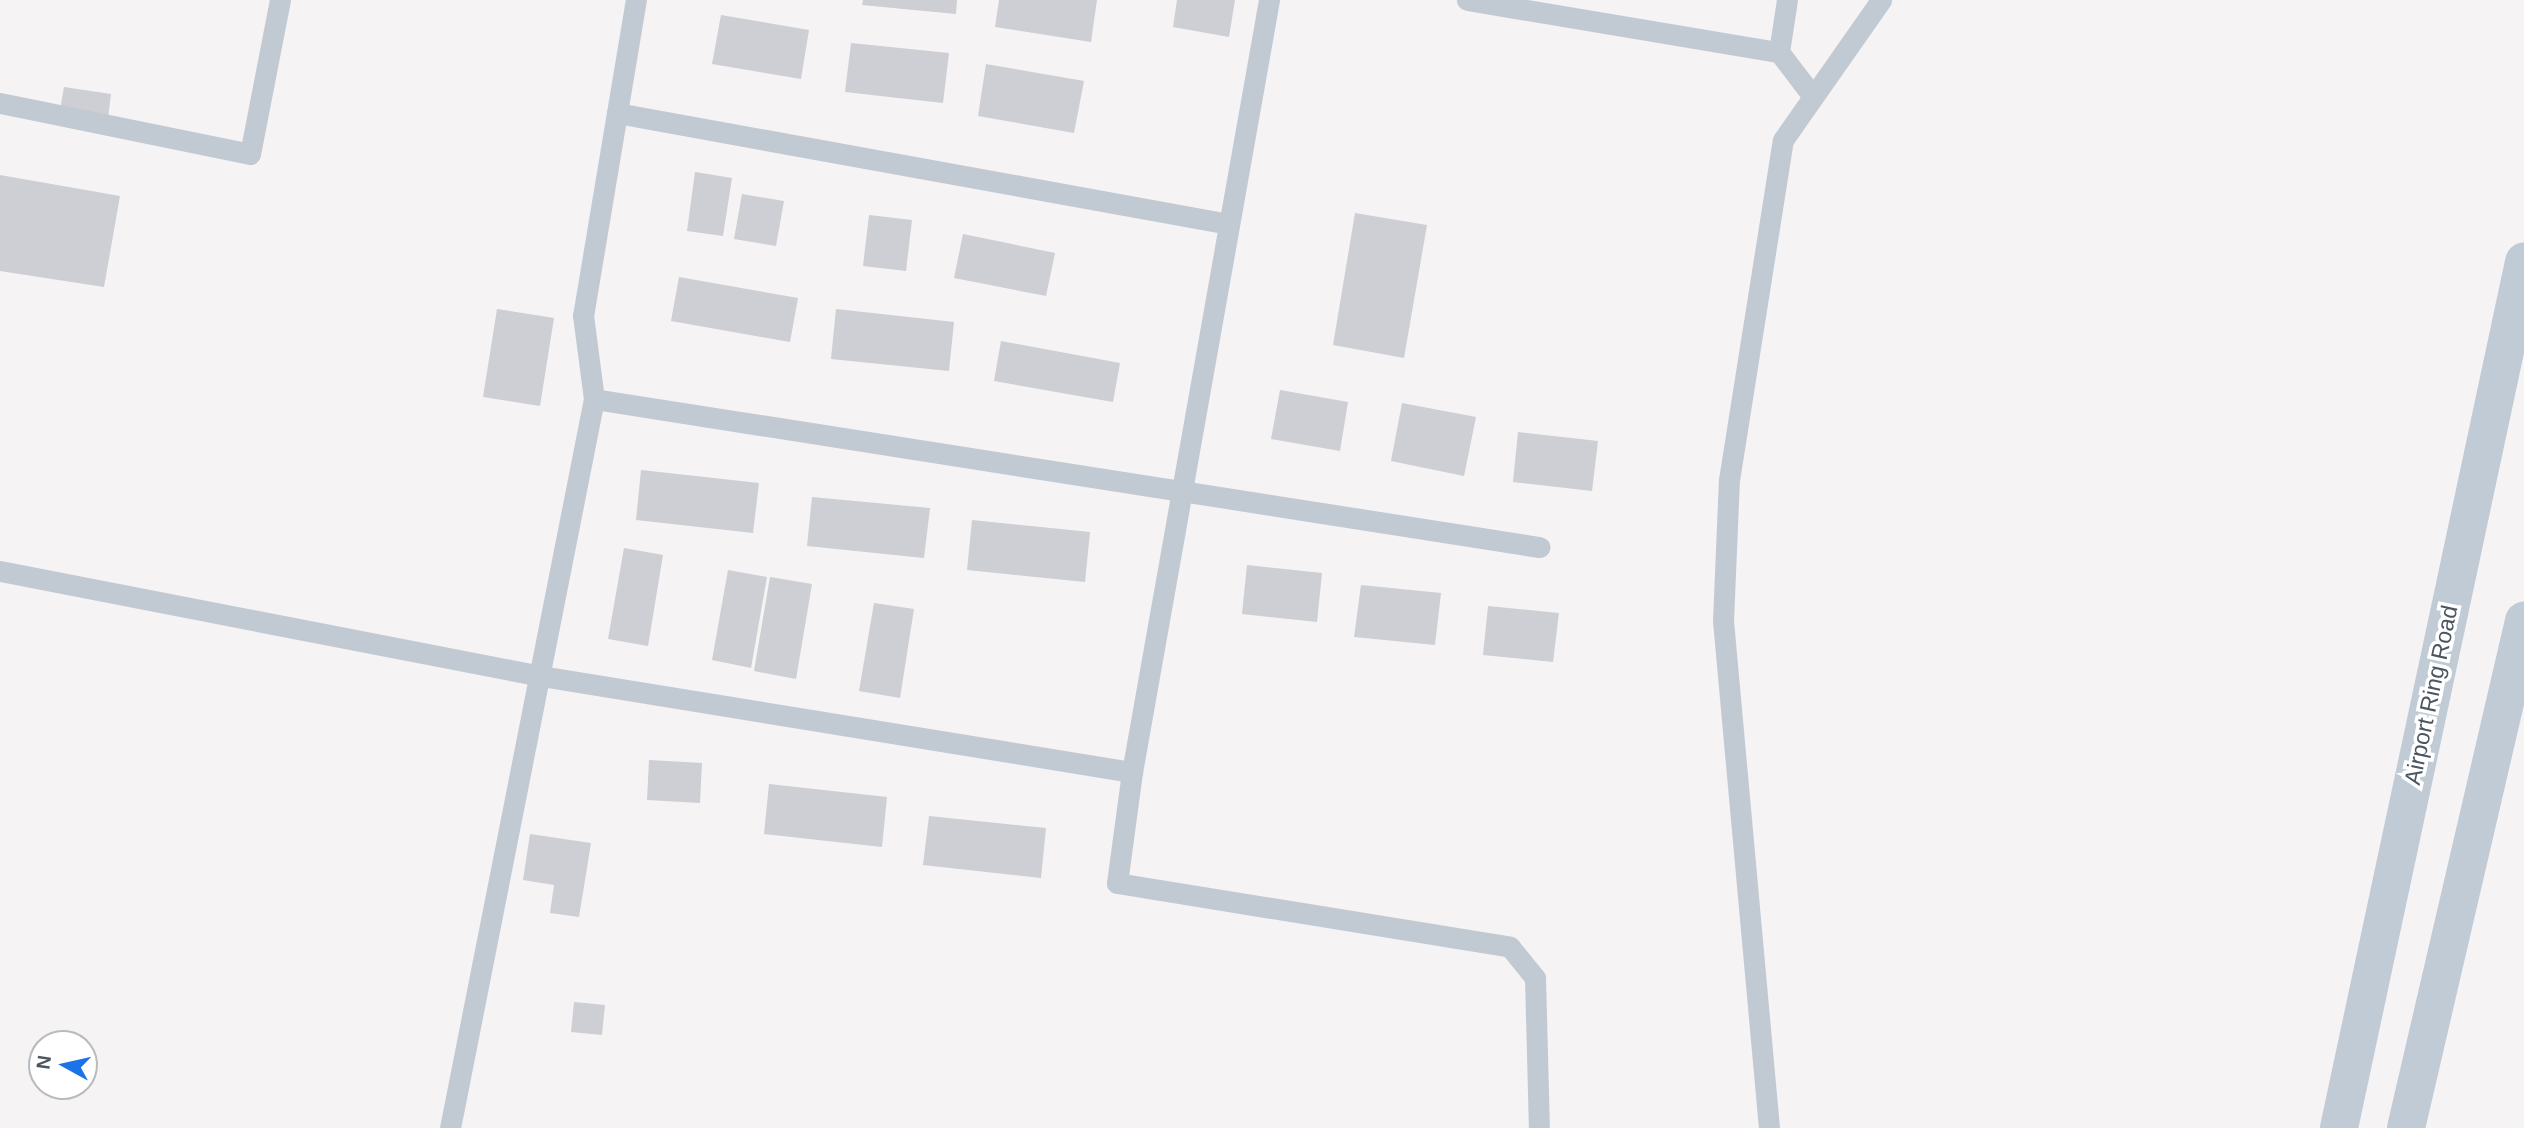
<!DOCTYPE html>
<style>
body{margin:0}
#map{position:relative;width:2524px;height:1128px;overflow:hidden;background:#f5f3f3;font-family:Arial,sans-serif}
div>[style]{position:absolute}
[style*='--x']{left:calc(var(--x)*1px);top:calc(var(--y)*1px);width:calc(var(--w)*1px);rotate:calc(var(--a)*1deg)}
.building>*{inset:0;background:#cdcfd5}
.service>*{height:21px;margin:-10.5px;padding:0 10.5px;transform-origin:10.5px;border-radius:10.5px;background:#c1cad2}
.secondary>*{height:38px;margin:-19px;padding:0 19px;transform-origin:19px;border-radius:19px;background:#c1cbd6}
span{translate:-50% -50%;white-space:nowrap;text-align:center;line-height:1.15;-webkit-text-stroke:7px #fff;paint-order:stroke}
.street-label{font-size:23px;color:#4a5661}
.north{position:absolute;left:28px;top:1030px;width:70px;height:70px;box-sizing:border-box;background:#fff;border:2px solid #b7bbc0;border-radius:50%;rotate:278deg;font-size:19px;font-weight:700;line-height:28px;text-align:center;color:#4a5661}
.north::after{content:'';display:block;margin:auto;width:24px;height:32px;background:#1a73e8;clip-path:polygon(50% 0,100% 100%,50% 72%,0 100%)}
</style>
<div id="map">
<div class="building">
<div style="clip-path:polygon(863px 0,957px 0,956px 14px,862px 5px)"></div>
<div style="clip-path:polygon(999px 0,1097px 0,1091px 42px,995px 27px)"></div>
<div style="clip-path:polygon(1177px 0,1235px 0,1229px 37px,1173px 27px)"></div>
<div style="clip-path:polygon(721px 15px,809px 30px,801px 79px,712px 64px)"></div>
<div style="clip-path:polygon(851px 43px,949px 53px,943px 103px,845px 92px)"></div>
<div style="clip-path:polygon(986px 64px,1084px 81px,1074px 133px,978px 116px)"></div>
<div style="clip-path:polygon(64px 87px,111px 94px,108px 118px,60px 110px)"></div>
<div style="clip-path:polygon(695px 172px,732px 178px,723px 236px,687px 231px)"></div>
<div style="clip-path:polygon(0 175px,120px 196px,104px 287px,0 271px)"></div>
<div style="clip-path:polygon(742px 194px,784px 201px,776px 246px,734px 239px)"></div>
<div style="clip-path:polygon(1355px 213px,1427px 225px,1404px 358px,1333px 345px)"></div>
<div style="clip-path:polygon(869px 215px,912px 220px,906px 271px,863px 266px)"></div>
<div style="clip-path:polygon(963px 234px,1055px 253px,1046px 296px,954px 278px)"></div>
<div style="clip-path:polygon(679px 277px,798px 298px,790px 342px,671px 321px)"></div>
<div style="clip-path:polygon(497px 309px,554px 318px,540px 406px,483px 397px)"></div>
<div style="clip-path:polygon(836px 309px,954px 322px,949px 371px,831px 359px)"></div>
<div style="clip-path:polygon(1001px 341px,1120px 363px,1113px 402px,994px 381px)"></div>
<div style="clip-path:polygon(1280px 390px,1348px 402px,1340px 451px,1271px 439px)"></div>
<div style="clip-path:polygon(1402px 403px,1476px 417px,1464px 476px,1391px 461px)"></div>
<div style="clip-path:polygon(1518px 432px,1598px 441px,1592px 491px,1513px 482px)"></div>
<div style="clip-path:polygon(641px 470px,759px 483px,753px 533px,636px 520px)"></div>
<div style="clip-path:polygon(812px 497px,930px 508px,924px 558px,807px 546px)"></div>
<div style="clip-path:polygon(972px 520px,1090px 532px,1085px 582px,967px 570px)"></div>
<div style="clip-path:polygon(624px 548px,663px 555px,648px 646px,608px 639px)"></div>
<div style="clip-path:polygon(1247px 565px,1322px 573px,1317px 622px,1242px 614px)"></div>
<div style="clip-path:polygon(728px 570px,767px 577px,751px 668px,712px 660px)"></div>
<div style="clip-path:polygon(770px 577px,812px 584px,796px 679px,754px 671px)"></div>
<div style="clip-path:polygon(1361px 585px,1441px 593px,1435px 645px,1354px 637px)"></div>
<div style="clip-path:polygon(874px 603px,914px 609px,900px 698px,859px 691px)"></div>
<div style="clip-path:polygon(1488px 606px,1559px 613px,1553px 662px,1483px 655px)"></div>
<div style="clip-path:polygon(649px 760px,702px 763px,700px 803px,647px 800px)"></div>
<div style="clip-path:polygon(769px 784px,887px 797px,882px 847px,764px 834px)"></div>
<div style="clip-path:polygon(929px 816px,1046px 828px,1041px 878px,923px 865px)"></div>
<div style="clip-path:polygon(530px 834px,591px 843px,579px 917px,550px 913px,554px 885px,523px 880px)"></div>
<div style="clip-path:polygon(574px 1002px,605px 1005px,602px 1035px,571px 1032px)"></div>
</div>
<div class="service">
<div style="--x:1269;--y:0;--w:784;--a:100.06"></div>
<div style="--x:1132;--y:772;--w:112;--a:97.7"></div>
<div style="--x:1117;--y:883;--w:398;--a:9.2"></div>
<div style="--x:1510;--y:947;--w:40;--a:51"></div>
<div style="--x:1535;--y:978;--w:150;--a:88.5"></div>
<div style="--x:1467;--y:0;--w:316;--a:9.5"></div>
<div style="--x:1779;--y:52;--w:53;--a:52.7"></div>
<div style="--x:1779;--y:52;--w:53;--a:-81.3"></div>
<div style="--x:0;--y:103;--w:255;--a:11.5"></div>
<div style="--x:250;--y:154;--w:157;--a:-79"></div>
<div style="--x:617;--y:113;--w:622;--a:10.28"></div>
<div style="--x:594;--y:399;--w:957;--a:8.9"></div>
<div style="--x:0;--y:571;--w:551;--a:10.98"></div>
<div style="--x:541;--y:676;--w:599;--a:9.23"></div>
<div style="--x:450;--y:1128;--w:743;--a:-78.83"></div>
<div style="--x:594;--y:399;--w:84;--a:-97.5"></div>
<div style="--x:583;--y:316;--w:320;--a:-80.5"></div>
<div style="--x:1769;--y:1128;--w:509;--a:-95.18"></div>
<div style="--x:1723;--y:621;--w:141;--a:-87.6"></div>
<div style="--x:1729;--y:480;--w:344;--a:-81"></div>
<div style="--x:1783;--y:140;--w:171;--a:-55"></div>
</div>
<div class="secondary">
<div style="--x:2339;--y:1128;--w:886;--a:-77.94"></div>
<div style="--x:2406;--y:1128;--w:521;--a:-76.9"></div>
</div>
<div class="street-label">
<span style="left:2431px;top:695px;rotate:-78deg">Airport Ring Road</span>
</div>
<div class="north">N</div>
</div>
